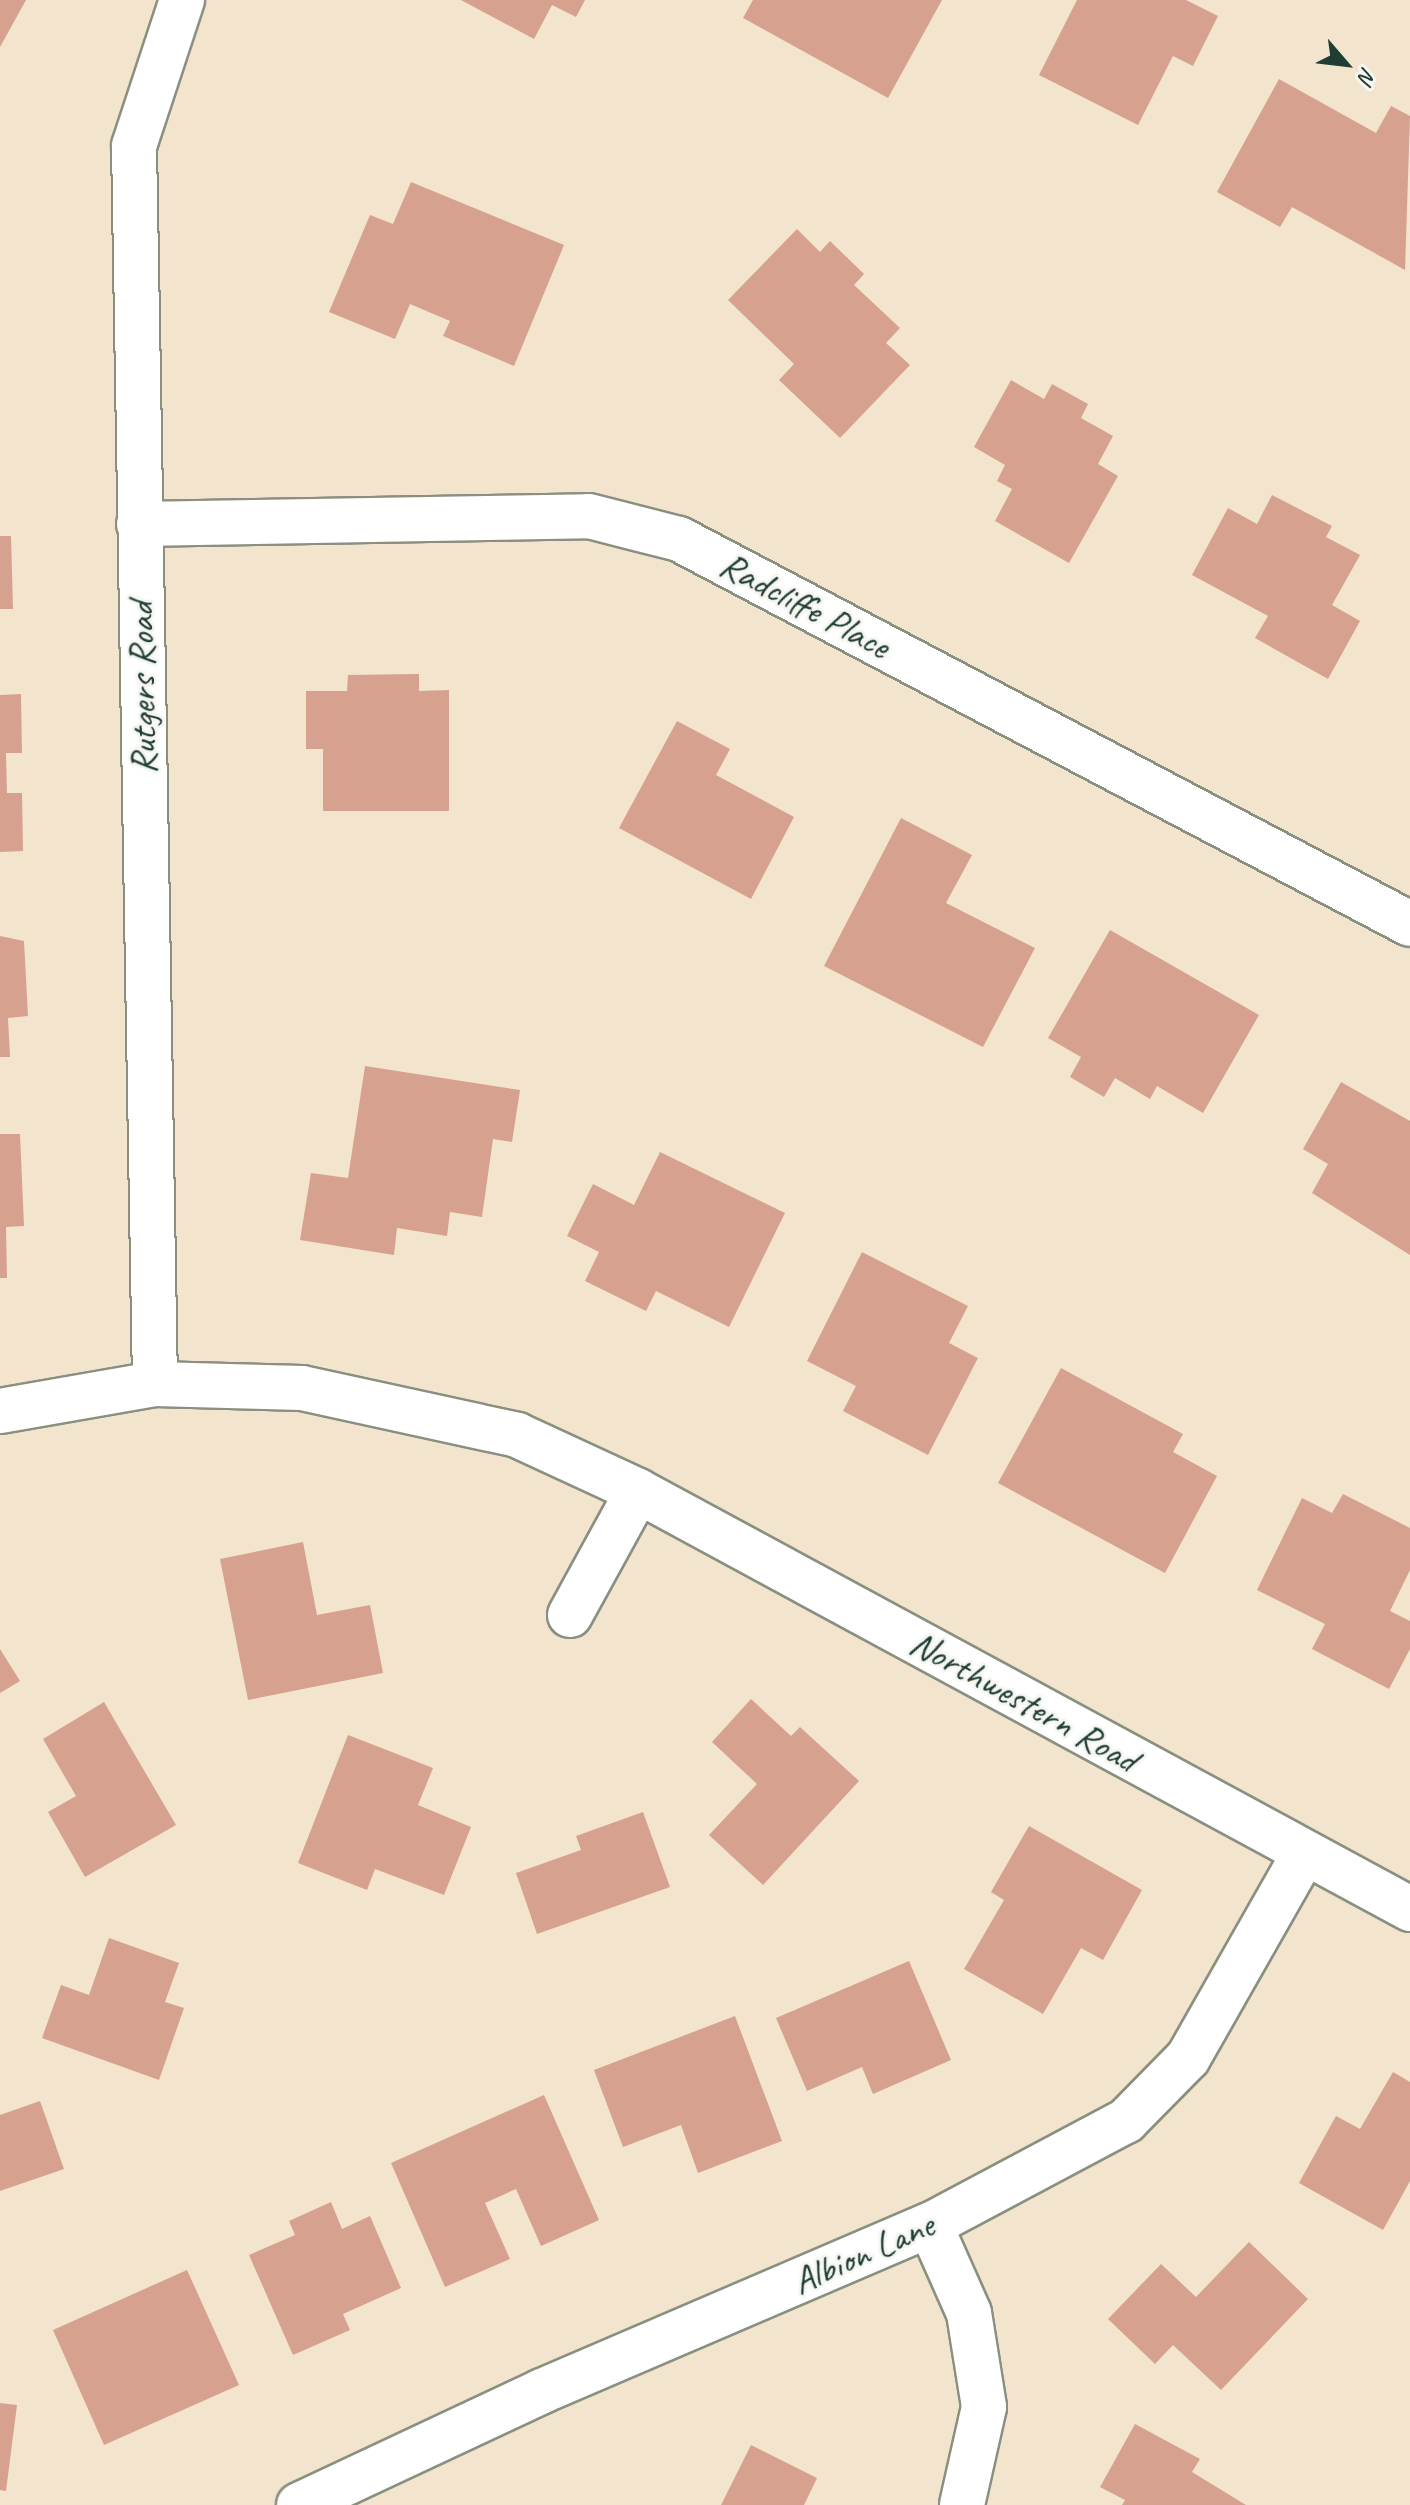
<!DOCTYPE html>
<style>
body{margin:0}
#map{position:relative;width:1410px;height:2505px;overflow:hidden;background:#f3e4cd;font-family:Caveat,sans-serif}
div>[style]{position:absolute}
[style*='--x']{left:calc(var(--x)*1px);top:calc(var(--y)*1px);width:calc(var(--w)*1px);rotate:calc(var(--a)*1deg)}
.building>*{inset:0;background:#d6a18f}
.roads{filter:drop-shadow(2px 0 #899080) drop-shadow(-2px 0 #899080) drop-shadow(0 2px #899080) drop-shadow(0 -2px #899080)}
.minor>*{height:44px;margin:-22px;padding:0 22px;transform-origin:22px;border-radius:22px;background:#fff}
span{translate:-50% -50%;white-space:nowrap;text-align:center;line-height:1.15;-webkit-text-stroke:6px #f6f6f2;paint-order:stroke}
.street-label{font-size:38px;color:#1f3d34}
.north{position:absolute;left:1306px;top:24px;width:80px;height:80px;-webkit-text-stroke:6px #f6f6f2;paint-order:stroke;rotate:118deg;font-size:22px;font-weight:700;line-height:32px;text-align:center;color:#1f3d34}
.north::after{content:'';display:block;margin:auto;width:28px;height:36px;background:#1f3d34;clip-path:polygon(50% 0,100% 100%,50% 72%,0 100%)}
</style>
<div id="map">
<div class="building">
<div style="clip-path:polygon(0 0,26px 0,0 47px)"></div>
<div style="clip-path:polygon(461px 0,585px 0,576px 17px,552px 5px,534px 39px)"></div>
<div style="clip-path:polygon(753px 0,942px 0,888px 98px,743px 18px)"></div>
<div style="clip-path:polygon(1077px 0,1186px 0,1218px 16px,1193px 66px,1173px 56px,1138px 125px,1039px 75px)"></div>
<div style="clip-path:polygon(1279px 79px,1376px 133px,1391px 106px,1410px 116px,1405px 270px,1292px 207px,1280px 227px,1217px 192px)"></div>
<div style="clip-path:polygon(411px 182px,564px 245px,514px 366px,443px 336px,450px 321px,410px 304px,395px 339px,329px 312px,370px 215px,393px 224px)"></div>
<div style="clip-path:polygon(797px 229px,820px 252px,830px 241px,864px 274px,854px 285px,900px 328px,886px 343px,910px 365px,840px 438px,779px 380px,794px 364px,728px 300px)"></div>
<div style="clip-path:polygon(1011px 380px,1044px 399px,1052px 384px,1088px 404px,1081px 418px,1113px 436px,1098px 464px,1118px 476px,1069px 563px,995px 521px,1012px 489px,997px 481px,1005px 465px,974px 447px)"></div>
<div style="clip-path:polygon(1272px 495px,1332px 526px,1326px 537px,1360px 555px,1332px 605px,1360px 621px,1328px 679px,1255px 638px,1268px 616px,1192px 575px,1228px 508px,1257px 524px)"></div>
<div style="clip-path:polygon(0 536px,11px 536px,13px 609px,0 609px)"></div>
<div style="clip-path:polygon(419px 674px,419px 691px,449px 690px,449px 811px,323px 811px,323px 749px,306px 749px,306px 691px,347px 691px,348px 675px)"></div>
<div style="clip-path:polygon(21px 694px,22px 753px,6px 753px,7px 793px,22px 793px,23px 851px,0 852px,0 695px)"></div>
<div style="clip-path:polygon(677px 721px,730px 749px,716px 775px,794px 817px,751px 899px,619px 828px)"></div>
<div style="clip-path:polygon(901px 818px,972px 855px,946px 903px,1035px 948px,983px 1047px,824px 966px)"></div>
<div style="clip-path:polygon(1110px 930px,1259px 1015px,1203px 1113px,1157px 1086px,1150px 1099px,1115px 1078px,1104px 1097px,1070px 1077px,1081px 1057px,1048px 1038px)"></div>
<div style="clip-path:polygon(0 936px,24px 941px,28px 1016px,8px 1018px,10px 1057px,0 1057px)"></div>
<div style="clip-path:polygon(365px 1066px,520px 1090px,512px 1142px,493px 1139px,482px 1217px,450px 1212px,447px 1236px,397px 1228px,394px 1255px,300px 1240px,311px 1173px,348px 1178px)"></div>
<div style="clip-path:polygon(1341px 1082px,1410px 1121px,1410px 1255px,1312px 1193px,1328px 1164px,1303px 1149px)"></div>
<div style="clip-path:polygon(0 1134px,20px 1134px,24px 1226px,6px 1227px,7px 1278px,0 1278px)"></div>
<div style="clip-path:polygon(660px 1152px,785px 1213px,729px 1327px,656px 1291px,646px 1311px,585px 1281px,599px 1252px,567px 1236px,593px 1184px,634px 1205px)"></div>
<div style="clip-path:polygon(862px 1252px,968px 1306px,949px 1343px,978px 1358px,928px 1455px,843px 1411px,856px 1386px,807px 1361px)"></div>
<div style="clip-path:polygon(1061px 1368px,1183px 1434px,1173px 1452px,1217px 1476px,1165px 1573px,998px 1483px)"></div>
<div style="clip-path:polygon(1343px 1494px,1410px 1528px,1410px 1570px,1390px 1611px,1410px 1621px,1410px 1649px,1389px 1689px,1312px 1649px,1325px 1624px,1257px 1590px,1302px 1498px,1332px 1513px)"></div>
<div style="clip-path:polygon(303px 1542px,317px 1615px,370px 1605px,383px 1673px,248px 1700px,220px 1559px)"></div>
<div style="clip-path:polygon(0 1649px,20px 1681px,0 1693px)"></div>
<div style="clip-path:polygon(751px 1699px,791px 1736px,800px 1727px,859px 1781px,763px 1885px,709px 1835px,757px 1784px,712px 1742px)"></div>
<div style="clip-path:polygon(104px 1702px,176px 1825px,85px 1877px,48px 1812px,76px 1796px,43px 1739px)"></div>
<div style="clip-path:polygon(348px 1735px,433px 1768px,418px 1805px,471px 1827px,444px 1895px,375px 1869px,367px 1890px,298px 1863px)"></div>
<div style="clip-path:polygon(643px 1812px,670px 1887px,537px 1934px,516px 1873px,581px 1850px,576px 1836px)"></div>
<div style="clip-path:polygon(1029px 1826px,1142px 1890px,1103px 1960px,1081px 1948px,1043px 2014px,964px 1969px,1004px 1900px,991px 1892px)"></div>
<div style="clip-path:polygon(109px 1938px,179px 1963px,165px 2002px,184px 2008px,159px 2080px,42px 2038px,61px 1985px,89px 1995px)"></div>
<div style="clip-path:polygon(909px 1961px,951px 2060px,873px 2094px,862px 2067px,807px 2091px,776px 2018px)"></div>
<div style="clip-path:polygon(735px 2016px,782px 2141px,698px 2173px,681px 2125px,623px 2147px,594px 2070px)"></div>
<div style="clip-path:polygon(1393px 2072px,1410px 2082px,1410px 2181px,1383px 2230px,1299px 2183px,1336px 2116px,1360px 2129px)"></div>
<div style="clip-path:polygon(544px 2095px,599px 2220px,541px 2246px,516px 2189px,485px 2203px,510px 2259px,445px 2287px,391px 2163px)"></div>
<div style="clip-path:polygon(40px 2101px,64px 2169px,0 2191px,0 2115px)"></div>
<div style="clip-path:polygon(331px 2202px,342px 2229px,370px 2216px,401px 2288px,343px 2314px,350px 2330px,293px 2355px,249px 2255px,295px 2235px,289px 2221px)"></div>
<div style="clip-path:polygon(1249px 2242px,1308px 2299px,1221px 2390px,1173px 2345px,1155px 2364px,1108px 2319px,1161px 2264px,1196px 2297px)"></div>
<div style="clip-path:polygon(187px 2270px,239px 2385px,104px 2445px,53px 2330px)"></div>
<div style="clip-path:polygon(0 2403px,17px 2405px,6px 2491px,0 2490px)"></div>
<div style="clip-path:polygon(1135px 2424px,1200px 2459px,1192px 2472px,1246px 2505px,1122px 2505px,1125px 2500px,1100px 2487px)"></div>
<div style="clip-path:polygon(751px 2445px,817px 2478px,804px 2505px,721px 2505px)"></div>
</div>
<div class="roads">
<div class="minor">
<div style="--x:139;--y:524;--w:450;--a:-1"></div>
<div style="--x:589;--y:516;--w:93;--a:14.3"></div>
<div style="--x:679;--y:539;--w:826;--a:27.77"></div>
<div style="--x:155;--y:1384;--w:1238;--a:-90.97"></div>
<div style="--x:134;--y:146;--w:154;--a:-71.8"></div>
<div style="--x:0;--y:1411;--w:157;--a:-9.9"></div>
<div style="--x:155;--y:1384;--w:147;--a:1.6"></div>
<div style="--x:302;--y:1388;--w:220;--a:12.3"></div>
<div style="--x:517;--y:1435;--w:133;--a:24.8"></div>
<div style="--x:638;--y:1491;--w:878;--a:28.43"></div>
<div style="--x:570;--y:1615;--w:141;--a:-61.3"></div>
<div style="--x:930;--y:2225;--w:96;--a:66.1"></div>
<div style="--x:969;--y:2313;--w:95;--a:80.9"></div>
<div style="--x:984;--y:2407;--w:100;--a:102.7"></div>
<div style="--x:299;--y:2505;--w:268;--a:-25.1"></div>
<div style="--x:542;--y:2391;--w:422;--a:-23.2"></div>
<div style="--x:930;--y:2225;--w:222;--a:-28"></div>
<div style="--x:1126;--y:2121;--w:88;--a:-45.5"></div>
<div style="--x:1188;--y:2058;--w:235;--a:-60.4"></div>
</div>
</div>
<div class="street-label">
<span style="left:805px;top:605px;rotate:28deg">Radcliffe Place</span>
<span style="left:142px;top:688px;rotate:-91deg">Rutgers Road</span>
<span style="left:1024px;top:1701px;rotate:29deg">Northwestern Road</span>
<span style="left:863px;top:2253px;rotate:-24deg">Albion Lane</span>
</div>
<div class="north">N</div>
</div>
